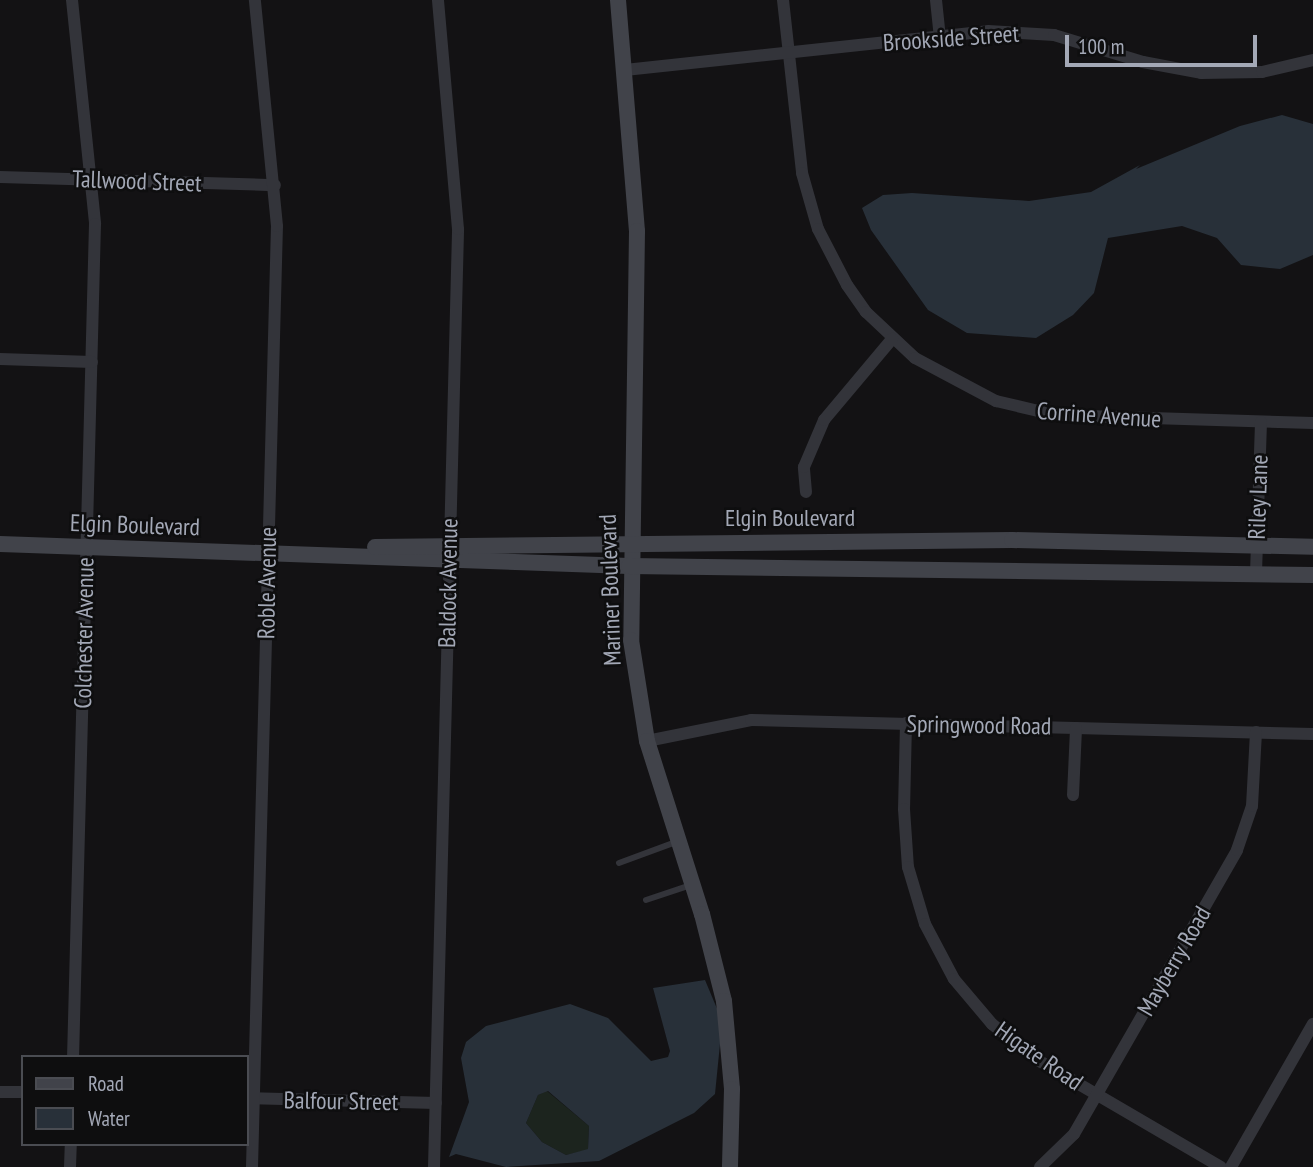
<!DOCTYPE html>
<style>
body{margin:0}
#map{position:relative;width:1313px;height:1167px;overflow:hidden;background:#131214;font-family:"PT Sans Narrow",sans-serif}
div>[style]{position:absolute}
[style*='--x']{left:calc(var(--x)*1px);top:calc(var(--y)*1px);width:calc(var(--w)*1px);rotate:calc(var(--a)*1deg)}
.green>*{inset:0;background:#1c241e}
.water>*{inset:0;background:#283039}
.lane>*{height:6px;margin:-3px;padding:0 3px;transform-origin:3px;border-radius:3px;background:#33343a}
.street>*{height:12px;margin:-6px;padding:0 6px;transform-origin:6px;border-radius:6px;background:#33343a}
.secondary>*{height:16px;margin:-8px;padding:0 8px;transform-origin:8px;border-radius:8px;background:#41434a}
span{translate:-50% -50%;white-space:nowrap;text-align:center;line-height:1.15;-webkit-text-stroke:5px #0e0e0f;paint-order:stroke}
.street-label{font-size:24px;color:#a3a8b6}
.legend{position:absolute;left:21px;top:1055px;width:228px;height:91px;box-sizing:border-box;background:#0e0e0f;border:2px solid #4a4c52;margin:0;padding:9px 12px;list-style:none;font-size:21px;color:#a3a8b6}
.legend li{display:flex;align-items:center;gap:14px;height:35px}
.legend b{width:35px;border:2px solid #4a4c52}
.scale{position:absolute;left:1065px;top:35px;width:192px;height:32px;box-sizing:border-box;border:4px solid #a3a8b6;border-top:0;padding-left:9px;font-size:21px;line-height:24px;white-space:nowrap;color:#a3a8b6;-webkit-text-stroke:5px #0e0e0f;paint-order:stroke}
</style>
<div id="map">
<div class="green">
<div style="clip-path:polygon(547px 1091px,589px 1126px,588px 1150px,566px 1155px,542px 1142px,526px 1123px,538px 1095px)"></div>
</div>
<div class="water">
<div style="clip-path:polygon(1282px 115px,1313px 124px,1313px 255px,1280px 269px,1241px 265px,1217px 238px,1182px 226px,1108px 238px,1094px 293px,1073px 315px,1036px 338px,967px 333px,928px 310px,871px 230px,862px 208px,883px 195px,912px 193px,1029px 201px,1091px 192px,1140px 165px,1136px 169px,1240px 126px)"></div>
<div style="clip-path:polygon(evenodd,705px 980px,718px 1011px,721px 1034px,715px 1094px,694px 1113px,599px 1161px,506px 1167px,456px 1154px,449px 1157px,469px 1102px,461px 1058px,466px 1042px,486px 1026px,570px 1004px,608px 1018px,651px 1061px,668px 1057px,670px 1051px,653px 988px,705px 980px,548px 1091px,589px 1126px,588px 1149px,566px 1155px,542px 1142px,526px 1123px,538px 1095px,548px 1091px)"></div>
</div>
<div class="lane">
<div style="--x:619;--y:863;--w:61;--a:-20.2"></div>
<div style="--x:646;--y:900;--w:47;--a:-18.4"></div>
</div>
<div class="street">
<div style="--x:72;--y:0;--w:225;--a:84.1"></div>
<div style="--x:95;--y:224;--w:833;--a:91.51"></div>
<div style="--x:783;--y:0;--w:174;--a:83.7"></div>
<div style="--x:802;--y:173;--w:58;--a:74.1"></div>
<div style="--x:818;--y:229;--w:63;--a:62.6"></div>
<div style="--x:847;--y:285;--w:33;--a:55"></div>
<div style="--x:866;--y:312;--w:67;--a:43.2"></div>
<div style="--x:915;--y:358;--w:92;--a:28"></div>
<div style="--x:996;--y:401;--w:61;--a:13.3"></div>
<div style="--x:1055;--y:415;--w:258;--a:1.8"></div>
<div style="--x:936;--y:0;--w:36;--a:84"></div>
<div style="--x:625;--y:70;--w:365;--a:-6.1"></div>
<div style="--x:988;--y:31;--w:66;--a:3.5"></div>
<div style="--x:1054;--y:35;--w:93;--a:16.9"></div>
<div style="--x:1143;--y:62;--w:59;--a:10.7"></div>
<div style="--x:1201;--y:73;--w:61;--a:-0.9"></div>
<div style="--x:1262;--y:72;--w:52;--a:-13.2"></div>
<div style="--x:0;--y:177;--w:275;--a:1.7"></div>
<div style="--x:0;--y:359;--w:92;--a:1.9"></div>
<div style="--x:806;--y:492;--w:25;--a:-95"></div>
<div style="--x:804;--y:467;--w:51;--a:-66.9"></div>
<div style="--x:824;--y:420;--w:106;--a:-50"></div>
<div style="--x:1256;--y:573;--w:151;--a:-88.1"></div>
<div style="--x:906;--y:723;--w:86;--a:91.3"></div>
<div style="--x:904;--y:809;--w:58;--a:86.1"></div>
<div style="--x:908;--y:867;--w:59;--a:73.4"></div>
<div style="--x:925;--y:924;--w:62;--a:62.2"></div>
<div style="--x:954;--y:979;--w:59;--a:49.8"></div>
<div style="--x:992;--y:1024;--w:56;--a:38.5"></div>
<div style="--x:1036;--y:1059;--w:214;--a:30.3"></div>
<div style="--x:647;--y:741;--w:106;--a:-11.4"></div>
<div style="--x:751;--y:720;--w:562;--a:1.43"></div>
<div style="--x:1073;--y:795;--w:67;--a:-87.4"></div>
<div style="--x:0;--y:1092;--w:23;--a:0"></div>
<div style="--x:247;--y:1098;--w:189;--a:1.5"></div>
<div style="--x:70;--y:1167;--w:23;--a:-88"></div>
<div style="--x:252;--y:1167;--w:941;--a:-88.48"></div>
<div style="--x:277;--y:226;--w:227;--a:-95.6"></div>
<div style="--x:434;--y:1167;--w:938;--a:-88.53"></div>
<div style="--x:458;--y:229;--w:230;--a:-95"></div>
<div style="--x:1040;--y:1167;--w:47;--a:-44.1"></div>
<div style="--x:1074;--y:1134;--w:327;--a:-60.1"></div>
<div style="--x:1237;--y:850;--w:46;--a:-71.2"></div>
<div style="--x:1252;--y:806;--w:74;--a:-86.9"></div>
<div style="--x:1231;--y:1167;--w:165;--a:-60.2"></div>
</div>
<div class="secondary">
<div style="--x:618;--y:0;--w:232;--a:85.3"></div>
<div style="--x:637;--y:231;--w:409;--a:90.8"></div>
<div style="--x:631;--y:640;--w:102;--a:81"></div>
<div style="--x:647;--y:741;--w:182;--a:72.4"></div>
<div style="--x:702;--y:914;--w:90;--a:75.8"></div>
<div style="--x:724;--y:1001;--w:88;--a:84.8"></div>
<div style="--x:732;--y:1089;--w:78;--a:91.5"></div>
<div style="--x:0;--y:544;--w:629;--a:2"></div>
<div style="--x:629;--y:566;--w:684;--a:0.75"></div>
<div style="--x:375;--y:547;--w:637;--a:-0.63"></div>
<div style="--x:1012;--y:540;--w:301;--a:1.3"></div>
</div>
<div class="street-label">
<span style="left:951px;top:38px;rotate:-4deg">Brookside Street</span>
<span style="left:137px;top:181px;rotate:2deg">Tallwood Street</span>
<span style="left:1099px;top:415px;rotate:4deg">Corrine Avenue</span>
<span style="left:1258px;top:497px;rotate:-88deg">Riley Lane</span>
<span style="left:790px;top:518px">Elgin Boulevard</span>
<span style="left:135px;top:525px;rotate:2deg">Elgin Boulevard</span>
<span style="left:267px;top:583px;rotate:-89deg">Roble Avenue</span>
<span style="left:448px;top:583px;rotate:-89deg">Baldock Avenue</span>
<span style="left:610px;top:590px;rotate:-92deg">Mariner Boulevard</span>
<span style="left:84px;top:633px;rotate:-89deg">Colchester Avenue</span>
<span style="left:979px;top:725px;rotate:1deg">Springwood Road</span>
<span style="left:1174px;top:961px;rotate:-60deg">Mayberry Road</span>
<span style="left:1039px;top:1056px;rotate:35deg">Higate Road</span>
<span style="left:341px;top:1101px;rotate:1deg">Balfour Street</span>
</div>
<ul class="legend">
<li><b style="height:9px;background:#41434a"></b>Road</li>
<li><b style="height:19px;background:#283039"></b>Water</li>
</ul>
<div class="scale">100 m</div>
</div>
